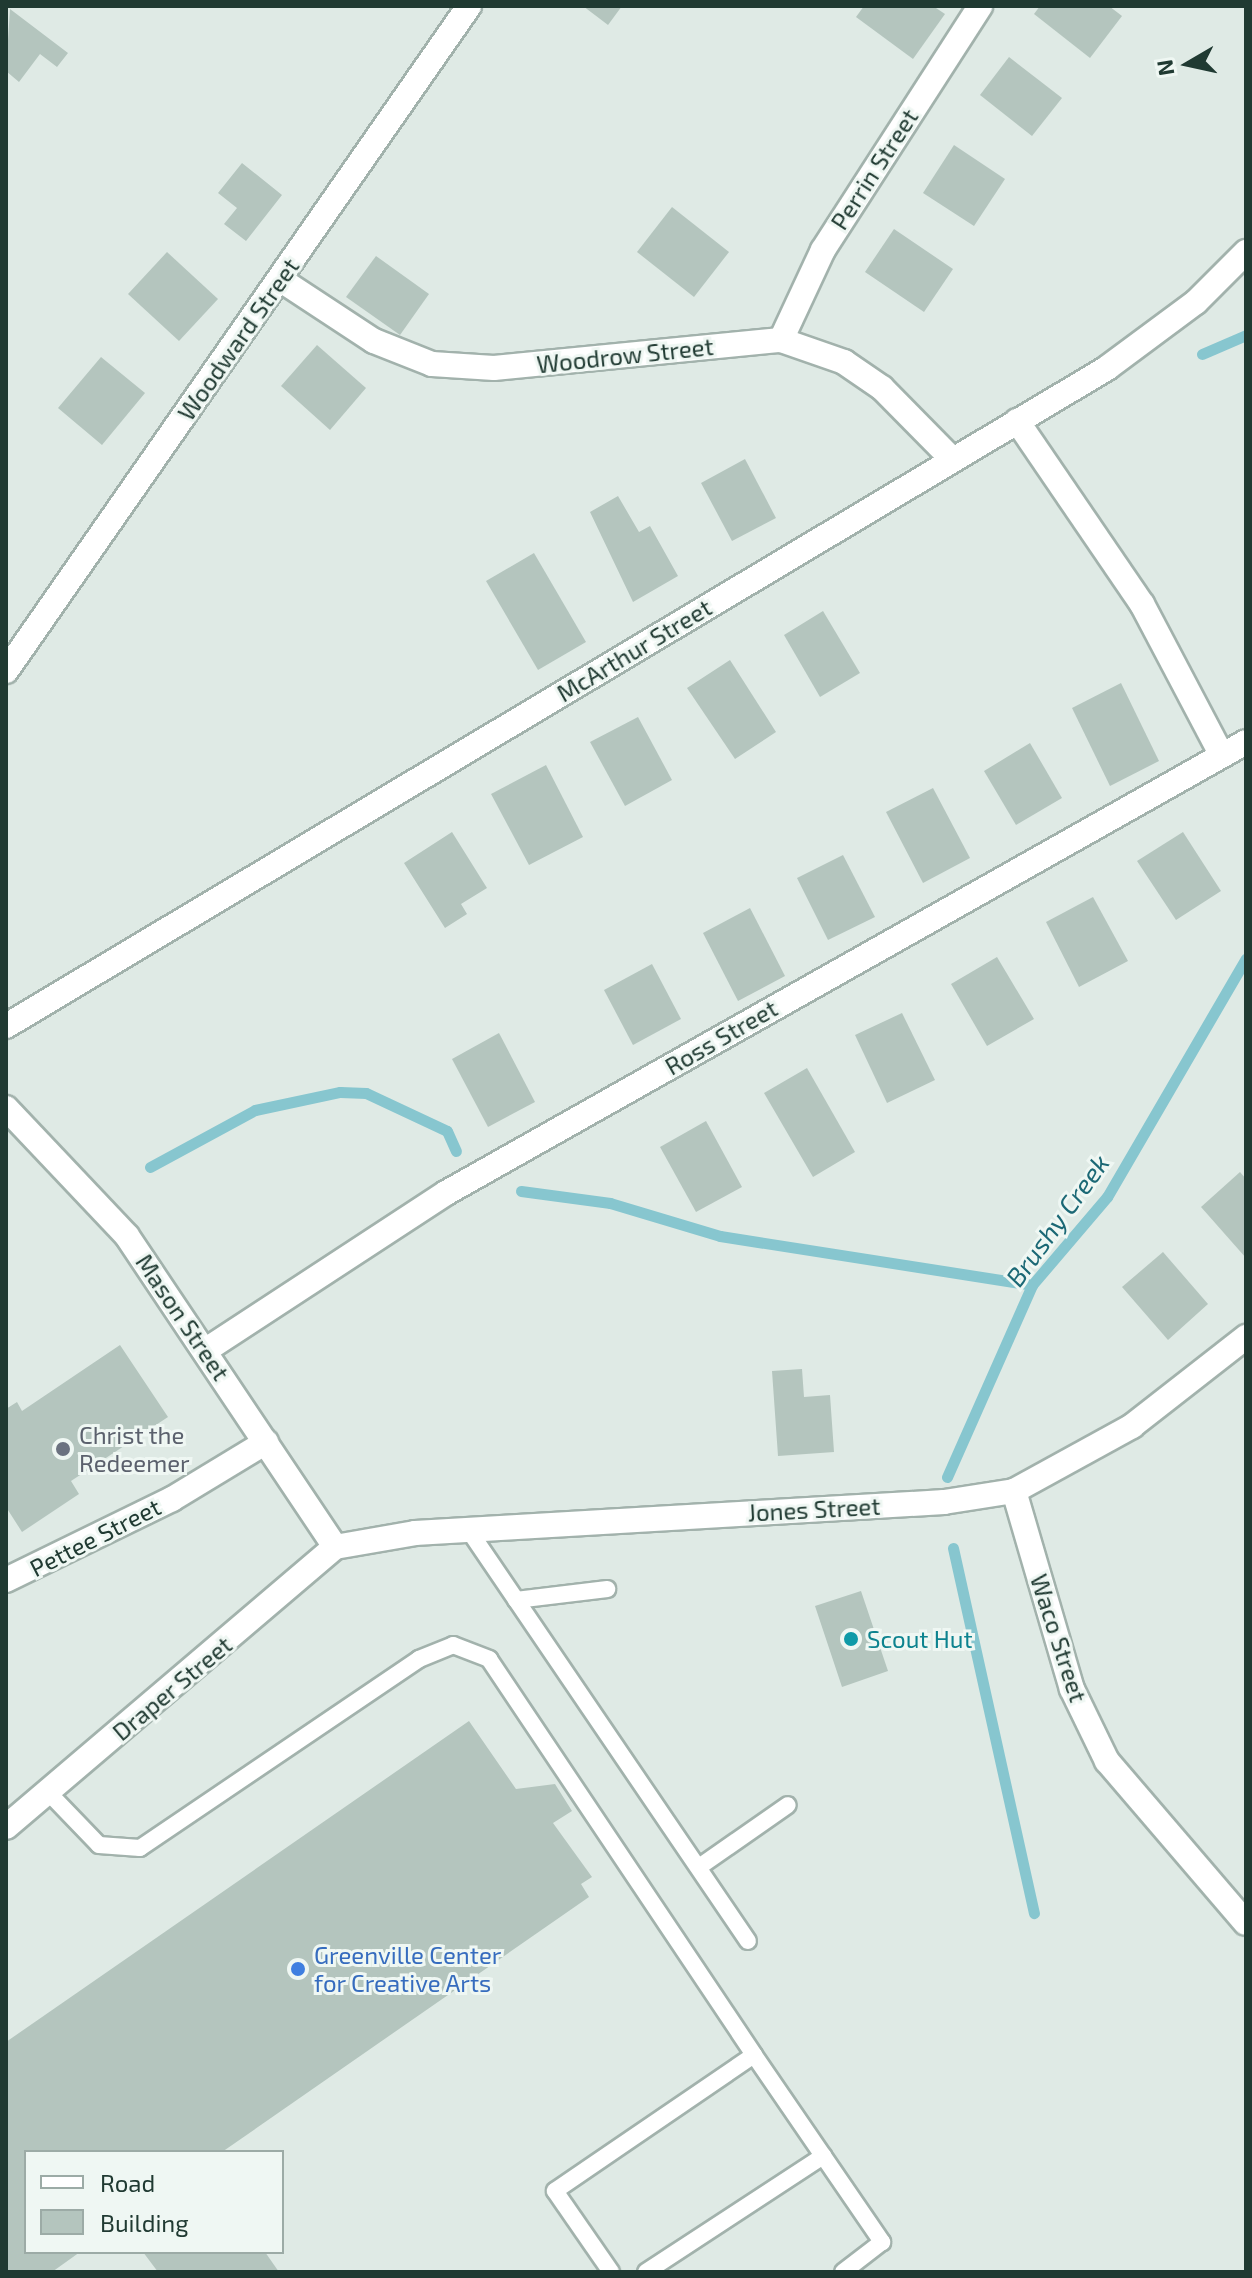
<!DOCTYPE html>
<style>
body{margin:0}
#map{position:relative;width:1252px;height:2278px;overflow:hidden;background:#dfeae5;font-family:"Exo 2",sans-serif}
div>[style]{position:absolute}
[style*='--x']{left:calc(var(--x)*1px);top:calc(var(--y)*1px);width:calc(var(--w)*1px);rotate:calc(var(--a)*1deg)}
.stream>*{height:11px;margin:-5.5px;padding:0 5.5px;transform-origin:5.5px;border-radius:5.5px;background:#87c6cf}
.building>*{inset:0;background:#b4c5be}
.roads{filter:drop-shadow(2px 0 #a2b2ac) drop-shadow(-2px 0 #a2b2ac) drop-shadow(0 2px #a2b2ac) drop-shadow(0 -2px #a2b2ac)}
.lane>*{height:16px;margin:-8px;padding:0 8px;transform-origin:8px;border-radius:8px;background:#fff}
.street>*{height:24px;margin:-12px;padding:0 12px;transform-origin:12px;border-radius:12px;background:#fff}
.dots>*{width:22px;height:22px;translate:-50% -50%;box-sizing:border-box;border:4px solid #eff7f3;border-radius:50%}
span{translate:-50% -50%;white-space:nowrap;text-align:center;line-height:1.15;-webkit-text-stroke:6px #eff7f3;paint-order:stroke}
.street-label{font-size:24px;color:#203a32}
.worship-label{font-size:24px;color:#5b616d}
.left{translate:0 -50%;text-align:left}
.culture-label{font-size:24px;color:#0d838f}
.shop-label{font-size:24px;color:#366cbe}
.water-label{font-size:26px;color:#1b6875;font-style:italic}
.frame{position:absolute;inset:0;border:8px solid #203a32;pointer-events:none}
.legend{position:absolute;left:24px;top:2150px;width:260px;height:104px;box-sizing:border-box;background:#eff7f3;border:2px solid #9caba6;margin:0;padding:10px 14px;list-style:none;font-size:24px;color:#203a32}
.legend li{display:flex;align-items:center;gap:16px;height:40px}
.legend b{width:40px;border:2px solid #9caba6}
.north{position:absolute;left:1148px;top:24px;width:80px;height:80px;-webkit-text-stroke:6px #eff7f3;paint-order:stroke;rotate:261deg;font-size:22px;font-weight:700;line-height:32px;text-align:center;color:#203a32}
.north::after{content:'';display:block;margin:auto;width:28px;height:36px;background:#203a32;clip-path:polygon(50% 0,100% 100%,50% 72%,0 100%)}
</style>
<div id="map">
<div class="stream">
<div style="--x:1202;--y:354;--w:48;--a:-23.4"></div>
<div style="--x:150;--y:1167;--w:119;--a:-28.5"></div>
<div style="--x:255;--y:1110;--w:87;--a:-12"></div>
<div style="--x:340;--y:1092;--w:26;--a:2"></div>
<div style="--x:366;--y:1093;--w:89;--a:25.1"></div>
<div style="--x:447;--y:1131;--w:22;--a:66"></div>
<div style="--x:521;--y:1191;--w:90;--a:7.7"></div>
<div style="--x:610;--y:1203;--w:115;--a:16.7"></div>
<div style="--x:720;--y:1236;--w:316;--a:8.9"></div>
<div style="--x:947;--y:1477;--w:210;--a:-66.1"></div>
<div style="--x:1032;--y:1285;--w:116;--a:-49.6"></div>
<div style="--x:1107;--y:1197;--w:276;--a:-59.8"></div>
<div style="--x:953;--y:1548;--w:374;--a:77.5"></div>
</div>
<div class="building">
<div style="clip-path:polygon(583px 6px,622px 6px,608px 25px)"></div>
<div style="clip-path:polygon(864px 6px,933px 6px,945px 14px,913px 59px,856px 17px)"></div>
<div style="clip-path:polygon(1040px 6px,1109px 6px,1122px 16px,1090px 58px,1034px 14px)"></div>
<div style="clip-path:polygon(10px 9px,68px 53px,57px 67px,40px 54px,19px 82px,6px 71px)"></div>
<div style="clip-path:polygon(1009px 57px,1062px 98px,1032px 136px,980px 95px)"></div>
<div style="clip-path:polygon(954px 145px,1005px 179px,974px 226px,923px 193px)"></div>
<div style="clip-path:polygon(242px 163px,282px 195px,246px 241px,224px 224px,237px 208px,218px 193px)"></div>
<div style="clip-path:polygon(672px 207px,729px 252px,694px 297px,637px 252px)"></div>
<div style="clip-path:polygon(894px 229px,953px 269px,924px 312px,865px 272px)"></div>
<div style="clip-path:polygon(167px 252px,218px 299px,179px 341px,128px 294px)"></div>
<div style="clip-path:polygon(376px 256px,429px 294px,400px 335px,346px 297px)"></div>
<div style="clip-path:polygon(317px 345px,366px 388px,330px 430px,281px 386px)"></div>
<div style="clip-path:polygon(101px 357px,145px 393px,102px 445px,58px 408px)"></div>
<div style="clip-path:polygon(745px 459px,776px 518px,732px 541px,701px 483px)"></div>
<div style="clip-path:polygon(618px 496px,639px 532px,650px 526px,678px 576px,633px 602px,590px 512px)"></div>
<div style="clip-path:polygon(534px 553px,586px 642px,538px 670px,486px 581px)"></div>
<div style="clip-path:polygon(823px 611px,860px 673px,820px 697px,784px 635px)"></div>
<div style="clip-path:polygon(730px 660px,776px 732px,735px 759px,687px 688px)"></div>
<div style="clip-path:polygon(1121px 683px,1159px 761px,1110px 786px,1072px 708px)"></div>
<div style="clip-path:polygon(638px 717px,672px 780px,625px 806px,590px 742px)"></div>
<div style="clip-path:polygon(1030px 743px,1062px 798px,1016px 825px,984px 771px)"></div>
<div style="clip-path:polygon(546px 765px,583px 837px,529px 865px,491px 794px)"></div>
<div style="clip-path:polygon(933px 788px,970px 858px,923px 883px,886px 812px)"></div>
<div style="clip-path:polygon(452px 832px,487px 888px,461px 904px,467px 914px,445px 928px,404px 863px)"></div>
<div style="clip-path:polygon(1183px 832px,1221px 891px,1176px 920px,1137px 861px)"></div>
<div style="clip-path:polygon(843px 855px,875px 917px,828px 940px,797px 878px)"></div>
<div style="clip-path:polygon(1093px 897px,1128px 961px,1079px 987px,1046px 922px)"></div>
<div style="clip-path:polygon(750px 908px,785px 976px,738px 1001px,703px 933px)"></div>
<div style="clip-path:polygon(997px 957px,1034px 1019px,987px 1046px,951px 984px)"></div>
<div style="clip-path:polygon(652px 964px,681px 1019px,633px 1045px,604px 990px)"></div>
<div style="clip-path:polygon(902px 1013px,935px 1080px,887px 1103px,855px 1035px)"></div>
<div style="clip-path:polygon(499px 1033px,535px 1102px,488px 1127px,452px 1059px)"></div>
<div style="clip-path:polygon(807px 1068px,855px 1152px,813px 1177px,764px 1093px)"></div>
<div style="clip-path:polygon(706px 1121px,742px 1187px,696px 1212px,660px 1147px)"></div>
<div style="clip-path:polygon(1240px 1172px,1246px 1179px,1246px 1258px,1201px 1207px)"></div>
<div style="clip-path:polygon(1163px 1252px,1208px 1304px,1168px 1340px,1122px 1287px)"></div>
<div style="clip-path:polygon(120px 1345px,168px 1417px,71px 1481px,79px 1494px,22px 1532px,6px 1507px,6px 1409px,17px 1402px,22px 1411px)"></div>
<div style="clip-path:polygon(802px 1369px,804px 1397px,830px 1395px,834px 1452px,778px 1456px,772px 1371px)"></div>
<div style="clip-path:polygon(861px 1591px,888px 1671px,842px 1687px,815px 1606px)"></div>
<div style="clip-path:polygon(469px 1721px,516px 1789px,555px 1784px,572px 1811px,553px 1823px,592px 1877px,581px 1884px,589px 1897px,222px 2152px,26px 2152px,26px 2252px,80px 2252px,52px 2272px,6px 2272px,6px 2042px)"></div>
<div style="clip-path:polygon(143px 2252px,265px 2252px,279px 2272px,158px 2272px)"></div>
</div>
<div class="roads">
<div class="lane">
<div style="--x:468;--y:1529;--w:498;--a:55.8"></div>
<div style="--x:516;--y:1600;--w:92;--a:-6.9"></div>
<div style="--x:47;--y:1791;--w:75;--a:46.1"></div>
<div style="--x:99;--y:1845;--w:41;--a:4.2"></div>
<div style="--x:140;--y:1848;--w:337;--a:-34.1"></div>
<div style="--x:419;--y:1659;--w:37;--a:-22"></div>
<div style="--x:453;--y:1645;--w:39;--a:21"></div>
<div style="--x:489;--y:1659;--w:476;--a:56.2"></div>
<div style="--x:754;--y:2055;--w:241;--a:145.7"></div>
<div style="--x:555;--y:2191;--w:98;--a:55.3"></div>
<div style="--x:699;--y:1867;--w:108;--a:-34.9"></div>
<div style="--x:754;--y:2055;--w:227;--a:55.6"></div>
<div style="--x:882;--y:2242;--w:49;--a:142.4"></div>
<div style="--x:646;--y:2272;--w:212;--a:-33.2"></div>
</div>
<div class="street">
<div style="--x:281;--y:280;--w:111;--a:33.3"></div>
<div style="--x:374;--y:341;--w:62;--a:21.6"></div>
<div style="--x:432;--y:364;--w:62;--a:3.7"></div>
<div style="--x:494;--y:368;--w:288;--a:-5.6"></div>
<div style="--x:781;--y:340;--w:67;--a:19.2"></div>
<div style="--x:844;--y:362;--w:46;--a:34.4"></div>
<div style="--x:882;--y:388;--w:98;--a:45.4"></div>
<div style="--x:781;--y:340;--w:99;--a:-65"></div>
<div style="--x:823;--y:250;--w:290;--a:-57.2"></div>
<div style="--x:1017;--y:421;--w:222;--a:55.7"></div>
<div style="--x:1142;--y:604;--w:170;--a:62.2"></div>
<div style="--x:6;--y:671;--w:810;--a:-55.15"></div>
<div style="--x:6;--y:1026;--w:1283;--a:-30.86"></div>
<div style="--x:1107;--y:368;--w:111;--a:-36.6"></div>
<div style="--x:1196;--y:302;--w:71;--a:-45"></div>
<div style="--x:6;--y:1108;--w:176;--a:46.6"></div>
<div style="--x:127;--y:1236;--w:374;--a:56.2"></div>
<div style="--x:206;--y:1350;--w:287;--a:-33.2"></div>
<div style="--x:446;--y:1193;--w:918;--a:-29.41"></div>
<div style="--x:1014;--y:1491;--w:206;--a:73.7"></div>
<div style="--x:1072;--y:1689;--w:80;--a:64.1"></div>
<div style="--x:1107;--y:1761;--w:213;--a:49.4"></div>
<div style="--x:335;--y:1547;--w:81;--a:-9.9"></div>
<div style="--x:415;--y:1533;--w:530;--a:-3.35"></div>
<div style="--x:944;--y:1502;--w:71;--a:-8.9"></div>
<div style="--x:1014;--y:1491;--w:135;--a:-28.8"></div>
<div style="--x:1132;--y:1426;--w:145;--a:-38"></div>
<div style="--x:6;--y:1580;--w:185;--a:-26"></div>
<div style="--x:172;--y:1499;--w:110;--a:-31.2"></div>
<div style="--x:6;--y:1827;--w:432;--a:-40.4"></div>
</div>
</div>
<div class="dots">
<div style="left:63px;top:1449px;background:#6b7280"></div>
<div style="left:851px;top:1639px;background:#0f9aa8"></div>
<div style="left:298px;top:1969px;background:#3f7fe0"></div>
</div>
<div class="street-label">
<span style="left:874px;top:169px;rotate:-57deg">Perrin Street</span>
<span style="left:238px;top:339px;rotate:-55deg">Woodward Street</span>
<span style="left:625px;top:355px;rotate:-6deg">Woodrow Street</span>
<span style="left:634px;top:650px;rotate:-31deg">McArthur Street</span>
<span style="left:721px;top:1037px;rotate:-30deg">Ross Street</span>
<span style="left:183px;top:1317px;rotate:56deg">Mason Street</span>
<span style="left:814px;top:1509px;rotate:-3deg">Jones Street</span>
<span style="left:95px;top:1537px;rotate:-27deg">Pettee Street</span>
<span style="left:1059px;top:1638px;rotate:72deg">Waco Street</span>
<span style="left:172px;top:1688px;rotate:-40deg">Draper Street</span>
</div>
<div class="worship-label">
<span class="left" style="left:79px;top:1449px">Christ the<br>Redeemer</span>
</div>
<div class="culture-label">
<span class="left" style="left:867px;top:1639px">Scout Hut</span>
</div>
<div class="shop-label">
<span class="left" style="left:314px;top:1969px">Greenville Center<br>for Creative Arts</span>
</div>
<div class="water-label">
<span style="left:1057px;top:1220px;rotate:-54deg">Brushy Creek</span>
</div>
<div class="frame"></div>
<ul class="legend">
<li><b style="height:10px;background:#fff"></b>Road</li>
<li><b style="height:22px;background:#b4c5be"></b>Building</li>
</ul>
<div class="north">N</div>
</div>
